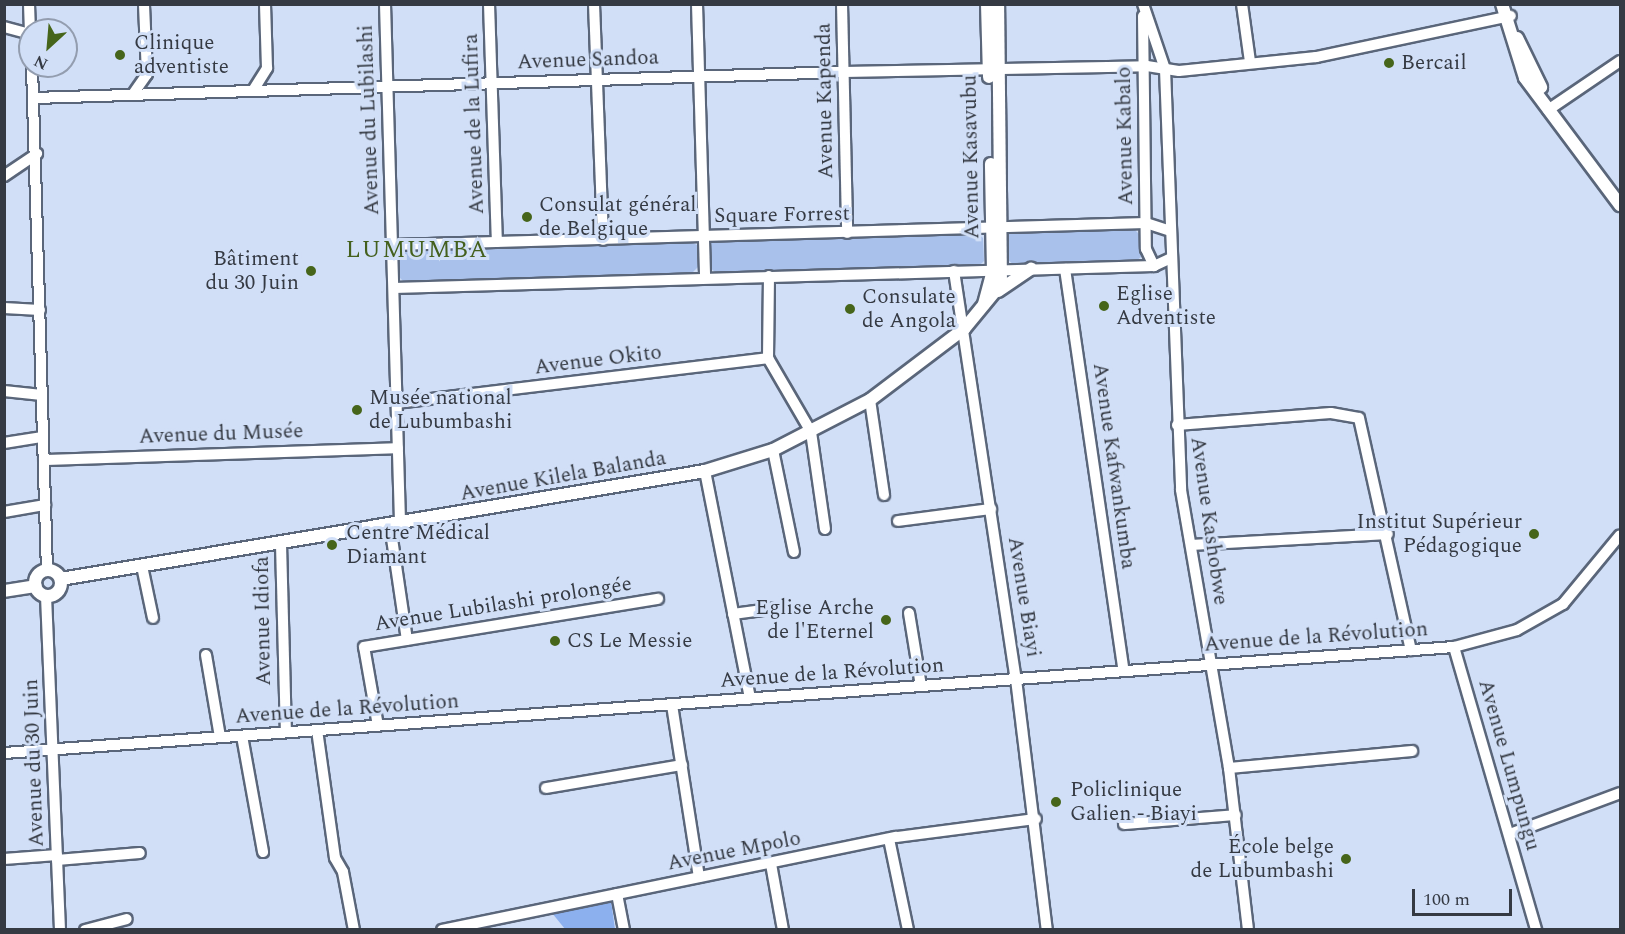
<!DOCTYPE html>
<meta charset="utf-8">
<style>
body{margin:0}
#map{position:relative;width:1625px;height:934px;overflow:hidden;background:#d1dff7;font-family:Spectral,serif}
div>[style]{position:absolute}
[style*='--x']{left:calc(var(--x)*1px);top:calc(var(--y)*1px);width:calc(var(--w)*1px);rotate:calc(var(--a)*1deg)}
.green>*{inset:0;background:#a9c1eb}
.forest>*{inset:0;background:#8cb0ee}
.roads{filter:drop-shadow(2px 0 #5a667a) drop-shadow(-2px 0 #5a667a) drop-shadow(0 2px #5a667a) drop-shadow(0 -2px #5a667a)}
.minor>*{height:10px;margin:-5px;padding:0 5px;transform-origin:5px;border-radius:5px;background:#fff}
.major>*{height:12px;margin:-6px;padding:0 6px;transform-origin:6px;border-radius:6px;background:#fff}
.major>.ring{margin:-6px;padding:0;box-sizing:content-box;background:none;border:12px solid #fff;border-radius:50%}
.dots>*{width:16px;height:16px;translate:-50% -50%;box-sizing:border-box;border:3px solid #d1dff7;border-radius:50%}
span{translate:-50% -50%;white-space:nowrap;text-align:center;line-height:1.15;-webkit-text-stroke:6px #d1dff7;paint-order:stroke}
.poi-label{font-size:21px;color:#353a43}
.left{translate:0 -50%;text-align:left}
.right{translate:-100% -50%;text-align:right}
.street-label{font-size:21px;color:#353a43}
.quarter-label{font-size:24px;color:#44601d;letter-spacing:1.5px}
.frame{position:absolute;inset:0;border:6px solid #353a43;pointer-events:none}
.north{position:absolute;left:18px;top:18px;width:60px;height:60px;box-sizing:border-box;background:#d1dff7;border:2px solid #939daf;border-radius:50%;rotate:206deg;font-size:16px;font-weight:700;line-height:24px;text-align:center;color:#353a43}
.north::after{content:'';display:block;margin:auto;width:21px;height:27px;background:#46651a;clip-path:polygon(50% 0,100% 100%,50% 72%,0 100%)}
.scale{position:absolute;left:1412px;top:889px;width:100px;height:27px;box-sizing:border-box;border:3px solid #353a43;border-top:0;padding-left:8px;font-size:18px;line-height:21px;white-space:nowrap;color:#353a43;-webkit-text-stroke:4px #d1dff7;paint-order:stroke}
</style>
<div id="map">
<div class="green">
<div style="clip-path:polygon(1133px 228px,1140px 235px,1141px 257px,1135px 262px,1014px 265px,1007px 259px,1006px 236px,1012px 231px)"></div>
<div style="clip-path:polygon(976px 232px,983px 238px,984px 261px,978px 267px,715px 272px,709px 267px,709px 244px,715px 240px)"></div>
<div style="clip-path:polygon(689px 241px,697px 245px,698px 267px,692px 273px,405px 283px,399px 277px,398px 256px,405px 250px)"></div>
</div>
<div class="forest">
<div style="clip-path:polygon(611px 901px,615px 929px,565px 929px,552px 913px)"></div>
</div>
<div class="roads">
<div class="minor">
<div style="--x:29;--y:4;--w:30;--a:88"></div>
<div style="--x:385;--y:4;--w:519;--a:88.34"></div>
<div style="--x:489;--y:4;--w:238;--a:88.1"></div>
<div style="--x:594;--y:4;--w:236;--a:87.8"></div>
<div style="--x:697;--y:4;--w:272;--a:88.3"></div>
<div style="--x:842;--y:4;--w:229;--a:88.7"></div>
<div style="--x:1143;--y:4;--w:69;--a:71.3"></div>
<div style="--x:1165;--y:69;--w:421;--a:87.8"></div>
<div style="--x:1181;--y:490;--w:282;--a:80.2"></div>
<div style="--x:1229;--y:768;--w:163;--a:83.3"></div>
<div style="--x:1242;--y:4;--w:59;--a:82.1"></div>
<div style="--x:1143;--y:16;--w:233;--a:89.3"></div>
<div style="--x:1146;--y:249;--w:19;--a:65"></div>
<div style="--x:4;--y:27;--w:27;--a:15"></div>
<div style="--x:32;--y:66;--w:504;--a:88.3"></div>
<div style="--x:254;--y:89;--w:25;--a:-58"></div>
<div style="--x:267;--y:68;--w:64;--a:-91.8"></div>
<div style="--x:133;--y:94;--w:24;--a:-55"></div>
<div style="--x:147;--y:74;--w:70;--a:-92.5"></div>
<div style="--x:34;--y:98;--w:810;--a:-1.84"></div>
<div style="--x:844;--y:72;--w:303;--a:-1.1"></div>
<div style="--x:1147;--y:66;--w:32;--a:9"></div>
<div style="--x:1179;--y:71;--w:138;--a:-5.8"></div>
<div style="--x:1316;--y:57;--w:199;--a:-11.9"></div>
<div style="--x:1548;--y:110;--w:87;--a:-34.2"></div>
<div style="--x:4;--y:176;--w:40;--a:-34"></div>
<div style="--x:393;--y:245;--w:753;--a:-1.67"></div>
<div style="--x:1146;--y:223;--w:25;--a:18"></div>
<div style="--x:1065;--y:269;--w:404;--a:81.7"></div>
<div style="--x:954;--y:271;--w:413;--a:81.4"></div>
<div style="--x:1016;--y:679;--w:253;--a:83"></div>
<div style="--x:769;--y:276;--w:82;--a:90.7"></div>
<div style="--x:768;--y:358;--w:86;--a:59.8"></div>
<div style="--x:811;--y:432;--w:98;--a:81.8"></div>
<div style="--x:394;--y:288;--w:760;--a:-1.66"></div>
<div style="--x:1154;--y:266;--w:19;--a:-25"></div>
<div style="--x:4;--y:308;--w:36;--a:3"></div>
<div style="--x:4;--y:391;--w:38;--a:6"></div>
<div style="--x:870;--y:400;--w:96;--a:81.6"></div>
<div style="--x:397;--y:403;--w:374;--a:-6.9"></div>
<div style="--x:1177;--y:425;--w:154;--a:-4.5"></div>
<div style="--x:1331;--y:413;--w:28;--a:10"></div>
<div style="--x:1359;--y:418;--w:238;--a:77.4"></div>
<div style="--x:4;--y:443;--w:39;--a:-9"></div>
<div style="--x:773;--y:450;--w:104;--a:78.4"></div>
<div style="--x:44;--y:460;--w:354;--a:-1.9"></div>
<div style="--x:705;--y:471;--w:232;--a:78.8"></div>
<div style="--x:4;--y:512;--w:42;--a:-9.7"></div>
<div style="--x:898;--y:521;--w:94;--a:-7.4"></div>
<div style="--x:390;--y:525;--w:116;--a:81.6"></div>
<div style="--x:281;--y:544;--w:188;--a:88.5"></div>
<div style="--x:1191;--y:545;--w:197;--a:-3.2"></div>
<div style="--x:142;--y:566;--w:53;--a:78.1"></div>
<div style="--x:46;--y:596;--w:334;--a:87.6"></div>
<div style="--x:909;--y:613;--w:74;--a:80.7"></div>
<div style="--x:733;--y:614;--w:45;--a:-7.6"></div>
<div style="--x:1454;--y:647;--w:295;--a:73.8"></div>
<div style="--x:206;--y:655;--w:83;--a:80.3"></div>
<div style="--x:672;--y:705;--w:174;--a:81.1"></div>
<div style="--x:378;--y:726;--w:80;--a:-100"></div>
<div style="--x:364;--y:647;--w:298;--a:-9.3"></div>
<div style="--x:317;--y:730;--w:129;--a:82"></div>
<div style="--x:335;--y:858;--w:16;--a:60"></div>
<div style="--x:343;--y:872;--w:59;--a:79.3"></div>
<div style="--x:242;--y:736;--w:118;--a:79.7"></div>
<div style="--x:4;--y:753;--w:1454;--a:-4.18"></div>
<div style="--x:1454;--y:647;--w:65;--a:-15.1"></div>
<div style="--x:1517;--y:630;--w:53;--a:-29.5"></div>
<div style="--x:1563;--y:604;--w:89;--a:-50.4"></div>
<div style="--x:1229;--y:768;--w:184;--a:-5.3"></div>
<div style="--x:546;--y:788;--w:138;--a:-9.6"></div>
<div style="--x:1124;--y:824;--w:112;--a:-4.6"></div>
<div style="--x:1510;--y:834;--w:117;--a:-20.4"></div>
<div style="--x:889;--y:839;--w:93;--a:78.2"></div>
<div style="--x:4;--y:859;--w:53;--a:-4.3"></div>
<div style="--x:57;--y:860;--w:83;--a:-4.8"></div>
<div style="--x:771;--y:864;--w:67;--a:79.7"></div>
<div style="--x:617;--y:894;--w:37;--a:79"></div>
<div style="--x:85;--y:930;--w:43;--a:-14.7"></div>
<div style="--x:442;--y:930;--w:464;--a:-11.6"></div>
<div style="--x:897;--y:837;--w:140;--a:-7.4"></div>
</div>
<div class="major">
<div style="--x:987;--y:4;--w:73;--a:88.4"></div>
<div style="--x:1502;--y:4;--w:77;--a:72.7"></div>
<div style="--x:1525;--y:78;--w:159;--a:53.2"></div>
<div style="--x:1517;--y:38;--w:55;--a:63.9"></div>
<div style="--x:998;--y:291;--w:40;--a:-34"></div>
<div style="--x:984;--y:304;--w:34;--a:-75"></div>
<div style="--x:993;--y:271;--w:107;--a:-91.1"></div>
<div class="ring" style="left:35px;top:570px;width:14px;height:14px"></div>
<div style="--x:61;--y:579;--w:653;--a:-9.52"></div>
<div style="--x:705;--y:471;--w:71;--a:-17.2"></div>
<div style="--x:773;--y:450;--w:109;--a:-27.3"></div>
<div style="--x:870;--y:400;--w:118;--a:-37.1"></div>
<div style="--x:964;--y:329;--w:58;--a:-50.6"></div>
<div style="--x:1001;--y:284;--w:280;--a:-90.6"></div>
<div style="--x:4;--y:591;--w:32;--a:-9"></div>
</div>
</div>
<div class="dots">
<div style="left:120px;top:55px;background:#46651a"></div>
<div style="left:1389px;top:63px;background:#46651a"></div>
<div style="left:527px;top:217px;background:#46651a"></div>
<div style="left:311px;top:271px;background:#46651a"></div>
<div style="left:1104px;top:306px;background:#46651a"></div>
<div style="left:850px;top:309px;background:#46651a"></div>
<div style="left:357px;top:410px;background:#46651a"></div>
<div style="left:1534px;top:534px;background:#46651a"></div>
<div style="left:332px;top:545px;background:#46651a"></div>
<div style="left:886px;top:620px;background:#46651a"></div>
<div style="left:555px;top:641px;background:#46651a"></div>
<div style="left:1056px;top:802px;background:#46651a"></div>
<div style="left:1346px;top:859px;background:#46651a"></div>
</div>
<div class="poi-label">
<span class="left" style="left:134px;top:55px">Clinique<br>adventiste</span>
<span class="left" style="left:1401px;top:63px">Bercail</span>
<span class="left" style="left:539px;top:217px">Consulat général<br>de Belgique</span>
<span class="right" style="left:299px;top:271px">Bâtiment<br>du 30 Juin</span>
<span class="left" style="left:1116px;top:306px">Eglise<br>Adventiste</span>
<span class="left" style="left:862px;top:309px">Consulate<br>de Angola</span>
<span class="left" style="left:369px;top:410px">Musée national<br>de Lubumbashi</span>
<span class="right" style="left:1522px;top:534px">Institut Supérieur<br>Pédagogique</span>
<span class="left" style="left:346px;top:545px">Centre Médical<br>Diamant</span>
<span class="right" style="left:874px;top:620px">Eglise Arche<br>de l'Eternel</span>
<span class="left" style="left:567px;top:641px">CS Le Messie</span>
<span class="left" style="left:1070px;top:802px">Policlinique<br>Galien - Biayi</span>
<span class="right" style="left:1334px;top:859px">École belge<br>de Lubumbashi</span>
</div>
<div class="street-label">
<span style="left:588px;top:60px;rotate:-2deg">Avenue Sandoa</span>
<span style="left:825px;top:101px;rotate:-91deg">Avenue Kapenda</span>
<span style="left:369px;top:120px;rotate:-92deg">Avenue du Lubilashi</span>
<span style="left:474px;top:124px;rotate:-92deg">Avenue de la Lufira</span>
<span style="left:1125px;top:136px;rotate:-91deg">Avenue Kabalo</span>
<span style="left:971px;top:157px;rotate:-91deg">Avenue Kasavubu</span>
<span style="left:782px;top:215px;rotate:-1deg">Square Forrest</span>
<span style="left:598px;top:360px;rotate:-7deg">Avenue Okito</span>
<span style="left:221px;top:434px;rotate:-2deg">Avenue du Musée</span>
<span style="left:1114px;top:466px;rotate:82deg">Avenue Kafwankumba</span>
<span style="left:563px;top:476px;rotate:-10deg">Avenue Kilela Balanda</span>
<span style="left:1209px;top:521px;rotate:82deg">Avenue Kashobwe</span>
<span style="left:1024px;top:597px;rotate:81deg">Avenue Biayi</span>
<span style="left:503px;top:604px;rotate:-9deg">Avenue Lubilashi prolongée</span>
<span style="left:263px;top:621px;rotate:-91deg">Avenue Idiofa</span>
<span style="left:1316px;top:637px;rotate:-4deg">Avenue de la Révolution</span>
<span style="left:832px;top:673px;rotate:-4deg">Avenue de la Révolution</span>
<span style="left:347px;top:709px;rotate:-4deg">Avenue de la Révolution</span>
<span style="left:34px;top:763px;rotate:-92deg">Avenue du 30 Juin</span>
<span style="left:1509px;top:765px;rotate:74deg">Avenue Lumpungu</span>
<span style="left:734px;top:851px;rotate:-11deg">Avenue Mpolo</span>
</div>
<div class="quarter-label">
<span style="left:417px;top:251px">LUMUMBA</span>
</div>
<div class="frame"></div>
<div class="north">N</div>
<div class="scale">100 m</div>
</div>
